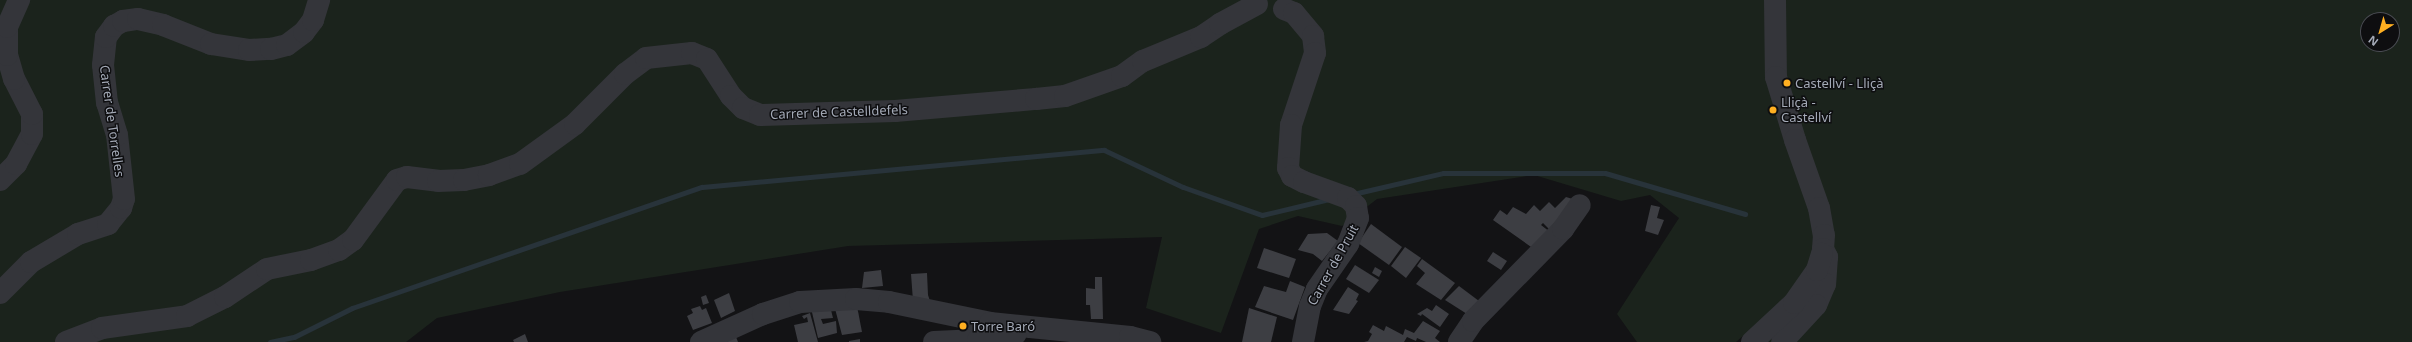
<!DOCTYPE html>
<meta charset="utf-8">
<style>
body{margin:0}
#map{position:relative;width:2412px;height:342px;overflow:hidden;background:#131315;font-family:"Noto Sans",sans-serif}
div>[style]{position:absolute}
[style*='--x']{left:calc(var(--x)*1px);top:calc(var(--y)*1px);width:calc(var(--w)*1px);rotate:calc(var(--a)*1deg)}
.green>*{inset:0;background:#1b231c}
.stream>*{height:5px;margin:-2.5px;padding:0 2.5px;transform-origin:2.5px;border-radius:2.5px;background:#28333a}
.building>*{inset:0;background:#3d3e43}
.minor>*{height:22px;margin:-11px;padding:0 11px;transform-origin:11px;border-radius:11px;background:#34353a}
.dots>*{width:11px;height:11px;translate:-50% -50%;box-sizing:border-box;border:2px solid #0e0e10;border-radius:50%}
span{translate:-50% -50%;white-space:nowrap;text-align:center;line-height:1.15;-webkit-text-stroke:3px #0e0e10;paint-order:stroke}
.poi-label{font-size:13px;color:#a4aab7}
.left{translate:0 -50%;text-align:left}
.street-label{font-size:13px;color:#a4aab7}
.north{position:absolute;left:2360px;top:12px;width:40px;height:40px;box-sizing:border-box;background:#0e0e10;border:1px solid #4a4c53;border-radius:50%;rotate:217deg;font-size:11px;font-weight:700;line-height:16px;text-align:center;color:#a4aab7}
.north::after{content:'';display:block;margin:auto;width:14px;height:18px;background:#ffaf21;clip-path:polygon(50% 0,100% 100%,50% 72%,0 100%)}
</style>
<div id="map">
<div class="green">
<div style="clip-path:polygon(evenodd,0 0,2412px 0,2412px 342px,1750px 342px,1743px 336px,1736px 342px,1637px 342px,1617px 314px,1679px 218px,1650px 195px,1621px 201px,1534px 175px,1377px 199px,1342px 226px,1298px 216px,1259px 229px,1221px 333px,1146px 308px,1162px 237px,848px 246px,560px 292px,437px 318px,406px 342px,0 342px,0 0,2368px 20px,2392px 20px,2392px 44px,2368px 44px,2368px 20px)"></div>
</div>
<div class="stream">
<div style="--x:1353;--y:194;--w:92;--a:-13.1"></div>
<div style="--x:1443;--y:173;--w:162;--a:0"></div>
<div style="--x:1605;--y:173;--w:146;--a:16.3"></div>
<div style="--x:270;--y:342;--w:25;--a:-12"></div>
<div style="--x:294;--y:337;--w:65;--a:-26.6"></div>
<div style="--x:352;--y:308;--w:370;--a:-19.1"></div>
<div style="--x:702;--y:187;--w:404;--a:-5.3"></div>
<div style="--x:1104;--y:150;--w:87;--a:25.1"></div>
<div style="--x:1183;--y:187;--w:84;--a:19.5"></div>
<div style="--x:1262;--y:215;--w:69;--a:-13.4"></div>
</div>
<div class="building">
<div style="clip-path:polygon(1566px 197px,1576px 200px,1552px 232px,1543px 223px,1541px 225px,1550px 232px,1534px 249px,1493px 220px,1500px 210px,1507px 215px,1513px 207px,1526px 214px,1534px 205px,1540px 211px,1549px 202px,1555px 208px)"></div>
<div style="clip-path:polygon(1651px 205px,1660px 207px,1657px 218px,1664px 220px,1658px 235px,1645px 231px)"></div>
<div style="clip-path:polygon(1371px 224px,1402px 247px,1389px 265px,1358px 243px)"></div>
<div style="clip-path:polygon(1327px 233px,1338px 241px,1322px 261px,1313px 254px,1298px 250px,1308px 234px)"></div>
<div style="clip-path:polygon(1405px 247px,1421px 258px,1406px 278px,1391px 266px)"></div>
<div style="clip-path:polygon(1264px 248px,1296px 259px,1289px 278px,1257px 268px)"></div>
<div style="clip-path:polygon(1493px 252px,1507px 261px,1501px 270px,1487px 261px)"></div>
<div style="clip-path:polygon(1422px 259px,1455px 283px,1441px 300px,1416px 284px,1425px 273px,1417px 266px)"></div>
<div style="clip-path:polygon(1355px 265px,1379px 280px,1369px 293px,1346px 279px)"></div>
<div style="clip-path:polygon(1375px 267px,1382px 271px,1379px 277px,1372px 273px)"></div>
<div style="clip-path:polygon(881px 270px,883px 286px,862px 288px,864px 272px)"></div>
<div style="clip-path:polygon(927px 273px,928px 295px,931px 304px,913px 301px,911px 274px)"></div>
<div style="clip-path:polygon(1095px 277px,1102px 277px,1103px 319px,1091px 319px,1090px 305px,1086px 305px,1086px 288px,1095px 289px)"></div>
<div style="clip-path:polygon(1290px 281px,1305px 287px,1293px 320px,1255px 307px,1264px 286px,1286px 292px)"></div>
<div style="clip-path:polygon(1459px 286px,1483px 304px,1467px 314px,1445px 300px)"></div>
<div style="clip-path:polygon(1348px 287px,1359px 294px,1356px 300px,1358px 301px,1349px 314px,1333px 310px)"></div>
<div style="clip-path:polygon(729px 293px,735px 311px,721px 318px,714px 300px)"></div>
<div style="clip-path:polygon(706px 295px,709px 303px,703px 305px,701px 297px)"></div>
<div style="clip-path:polygon(834px 305px,857px 306px,862px 332px,842px 335px)"></div>
<div style="clip-path:polygon(1436px 305px,1449px 314px,1440px 327px,1422px 314px,1421px 316px,1417px 314px,1427px 308px,1432px 311px)"></div>
<div style="clip-path:polygon(700px 306px,702px 310px,706px 308px,712px 323px,693px 330px,687px 316px,693px 313px,691px 309px)"></div>
<div style="clip-path:polygon(830px 306px,833px 318px,821px 319px,823px 324px,836px 321px,837px 333px,818px 338px,811px 308px)"></div>
<div style="clip-path:polygon(1249px 308px,1277px 317px,1271px 342px,1242px 342px)"></div>
<div style="clip-path:polygon(810px 313px,818px 342px,798px 342px,794px 325px,808px 322px,807px 317px,804px 319px,802px 316px)"></div>
<div style="clip-path:polygon(1423px 321px,1440px 331px,1435px 338px,1440px 342px,1426px 342px,1417px 338px,1416px 341px,1407px 337px,1404px 342px,1364px 342px,1368px 341px,1372px 334px,1369px 332px,1373px 325px,1384px 331px,1386px 326px,1403px 335px,1405px 329px,1414px 333px)"></div>
<div style="clip-path:polygon(525px 334px,528px 342px,514px 342px,513px 340px)"></div>
<div style="clip-path:polygon(736px 337px,738px 342px,726px 342px)"></div>
<div style="clip-path:polygon(860px 339px,860px 342px,849px 342px,849px 341px)"></div>
</div>
<div class="minor">
<div style="--x:1775;--y:0;--w:77;--a:89.3"></div>
<div style="--x:1776;--y:77;--w:66;--a:73.2"></div>
<div style="--x:1795;--y:140;--w:72;--a:70.6"></div>
<div style="--x:1819;--y:208;--w:27;--a:80"></div>
<div style="--x:1824;--y:235;--w:14;--a:94"></div>
<div style="--x:1823;--y:249;--w:9;--a:63"></div>
<div style="--x:1827;--y:257;--w:27;--a:94"></div>
<div style="--x:1825;--y:284;--w:23;--a:113"></div>
<div style="--x:1816;--y:305;--w:50;--a:132.6"></div>
<div style="--x:1284;--y:9;--w:11;--a:22"></div>
<div style="--x:1294;--y:13;--w:30;--a:50"></div>
<div style="--x:1313;--y:36;--w:17;--a:83"></div>
<div style="--x:1315;--y:53;--w:76;--a:108.4"></div>
<div style="--x:1291;--y:125;--w:43;--a:94"></div>
<div style="--x:1288;--y:168;--w:9;--a:63"></div>
<div style="--x:1292;--y:176;--w:13;--a:27"></div>
<div style="--x:1304;--y:182;--w:47;--a:20"></div>
<div style="--x:1348;--y:198;--w:11;--a:45"></div>
<div style="--x:1356;--y:206;--w:12;--a:81"></div>
<div style="--x:1358;--y:218;--w:28;--a:111"></div>
<div style="--x:1348;--y:244;--w:55;--a:124.6"></div>
<div style="--x:1317;--y:289;--w:18;--a:112"></div>
<div style="--x:1310;--y:306;--w:37;--a:101"></div>
<div style="--x:0;--y:180;--w:23;--a:-45"></div>
<div style="--x:16;--y:164;--w:34;--a:-62"></div>
<div style="--x:32;--y:134;--w:20;--a:-90"></div>
<div style="--x:32;--y:114;--w:39;--a:-117"></div>
<div style="--x:14;--y:79;--w:25;--a:-106"></div>
<div style="--x:7;--y:55;--w:28;--a:-90"></div>
<div style="--x:7;--y:27;--w:30;--a:-66"></div>
<div style="--x:0;--y:293;--w:44;--a:-45"></div>
<div style="--x:31;--y:262;--w:55;--a:-30.8"></div>
<div style="--x:78;--y:234;--w:32;--a:-18"></div>
<div style="--x:108;--y:224;--w:21;--a:-51"></div>
<div style="--x:121;--y:208;--w:9;--a:-72"></div>
<div style="--x:124;--y:199;--w:64;--a:-96.2"></div>
<div style="--x:117;--y:135;--w:34;--a:-107"></div>
<div style="--x:107;--y:103;--w:38;--a:-96"></div>
<div style="--x:103;--y:65;--w:28;--a:-84"></div>
<div style="--x:106;--y:37;--w:14;--a:-54"></div>
<div style="--x:114;--y:26;--w:10;--a:-29"></div>
<div style="--x:123;--y:21;--w:15;--a:-8"></div>
<div style="--x:138;--y:19;--w:26;--a:13"></div>
<div style="--x:163;--y:25;--w:52;--a:21.6"></div>
<div style="--x:211;--y:44;--w:38;--a:9"></div>
<div style="--x:249;--y:50;--w:22;--a:-3"></div>
<div style="--x:271;--y:49;--w:16;--a:-14"></div>
<div style="--x:287;--y:45;--w:21;--a:-37"></div>
<div style="--x:304;--y:32;--w:15;--a:-53"></div>
<div style="--x:313;--y:20;--w:21;--a:-73"></div>
<div style="--x:66;--y:342;--w:39;--a:-21"></div>
<div style="--x:102;--y:328;--w:86;--a:-8"></div>
<div style="--x:187;--y:316;--w:42;--a:-26.6"></div>
<div style="--x:225;--y:297;--w:50;--a:-33.7"></div>
<div style="--x:267;--y:269;--w:45;--a:-11.6"></div>
<div style="--x:311;--y:260;--w:30;--a:-20"></div>
<div style="--x:339;--y:250;--w:17;--a:-36"></div>
<div style="--x:353;--y:240;--w:74;--a:-53.7"></div>
<div style="--x:397;--y:180;--w:10;--a:-17"></div>
<div style="--x:407;--y:177;--w:31;--a:7"></div>
<div style="--x:438;--y:181;--w:26;--a:-2"></div>
<div style="--x:464;--y:180;--w:25;--a:-11"></div>
<div style="--x:489;--y:175;--w:33;--a:-20"></div>
<div style="--x:520;--y:164;--w:68;--a:-36"></div>
<div style="--x:575;--y:124;--w:71;--a:-45"></div>
<div style="--x:625;--y:74;--w:26;--a:-37"></div>
<div style="--x:646;--y:58;--w:46;--a:-6.2"></div>
<div style="--x:692;--y:53;--w:16;--a:22"></div>
<div style="--x:707;--y:59;--w:44;--a:57"></div>
<div style="--x:731;--y:96;--w:17;--a:45"></div>
<div style="--x:743;--y:108;--w:18;--a:22"></div>
<div style="--x:760;--y:115;--w:135;--a:-1.7"></div>
<div style="--x:895;--y:111;--w:142;--a:-4.9"></div>
<div style="--x:1036;--y:99;--w:29;--a:-6"></div>
<div style="--x:1065;--y:96;--w:60;--a:-19.3"></div>
<div style="--x:1122;--y:76;--w:26;--a:-36"></div>
<div style="--x:1143;--y:61;--w:63;--a:-22.5"></div>
<div style="--x:1201;--y:37;--w:23;--a:-34"></div>
<div style="--x:1220;--y:24;--w:42;--a:-28.4"></div>
<div style="--x:701;--y:342;--w:68;--a:-24.3"></div>
<div style="--x:763;--y:314;--w:39;--a:-18"></div>
<div style="--x:800;--y:302;--w:56;--a:-3.1"></div>
<div style="--x:856;--y:299;--w:33;--a:5"></div>
<div style="--x:889;--y:302;--w:103;--a:11.7"></div>
<div style="--x:990;--y:323;--w:141;--a:5.7"></div>
<div style="--x:1130;--y:337;--w:21;--a:14"></div>
<div style="--x:934;--y:342;--w:44;--a:-2.6"></div>
<div style="--x:978;--y:340;--w:38;--a:-9"></div>
<div style="--x:1459;--y:342;--w:25;--a:-56"></div>
<div style="--x:1473;--y:321;--w:129;--a:-45.6"></div>
<div style="--x:1563;--y:229;--w:29;--a:-55"></div>
<div style="--x:1752;--y:342;--w:57;--a:-42.9"></div>
<div style="--x:1794;--y:303;--w:40;--a:-55.1"></div>
<div style="--x:1817;--y:270;--w:17;--a:-73"></div>
</div>
<div class="dots">
<div style="left:1787px;top:83px;background:#ffaf21"></div>
<div style="left:1773px;top:110px;background:#ffaf21"></div>
<div style="left:963px;top:326px;background:#ffaf21"></div>
</div>
<div class="poi-label">
<span class="left" style="left:1795px;top:83px">Castellví - Lliçà</span>
<span class="left" style="left:1781px;top:110px">Lliçà -<br>Castellví</span>
<span class="left" style="left:971px;top:326px">Torre Baró</span>
</div>
<div class="street-label">
<span style="left:839px;top:112px;rotate:-2deg">Carrer de Castelldefels</span>
<span style="left:112px;top:121px;rotate:82deg">Carrer de Torrelles</span>
<span style="left:1333px;top:265px;rotate:-61deg">Carrer de Pruit</span>
</div>
<div class="north">N</div>
</div>
